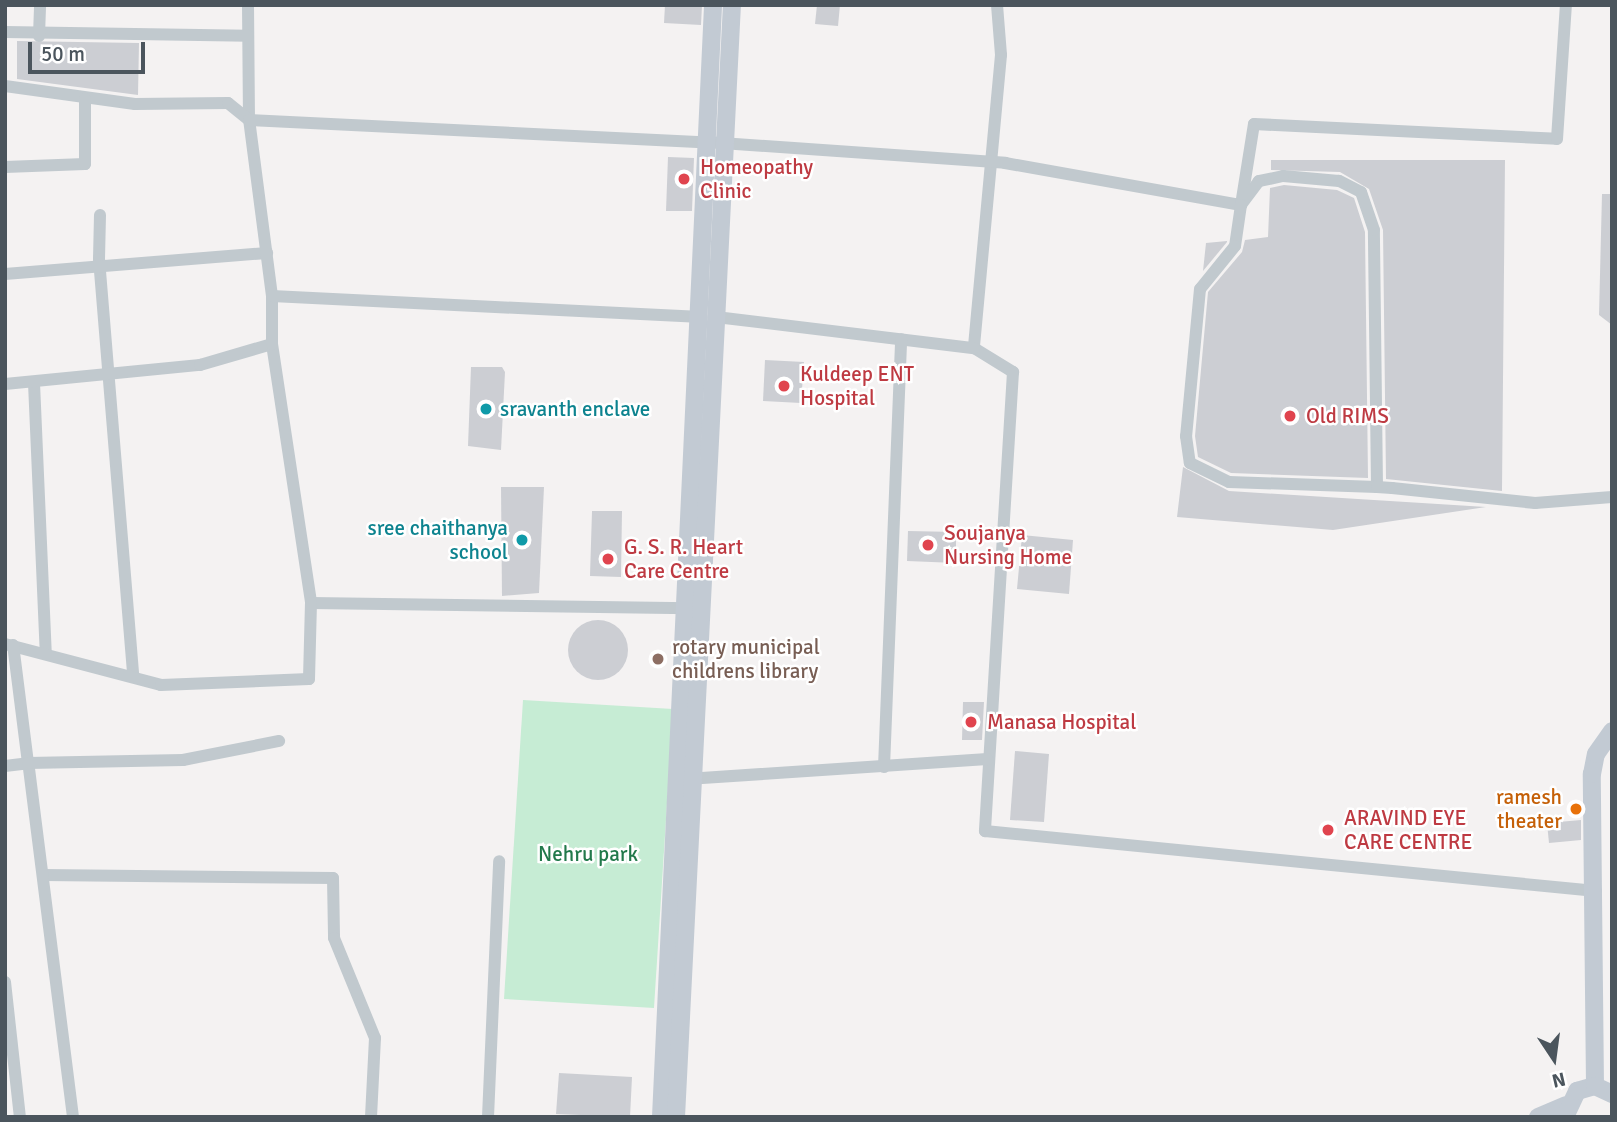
<!DOCTYPE html>
<style>
body{margin:0}
#map{position:relative;width:1617px;height:1122px;overflow:hidden;background:#f4f2f2;font-family:Signika,sans-serif}
div>[style]{position:absolute}
[style*='--x']{left:calc(var(--x)*1px);top:calc(var(--y)*1px);width:calc(var(--w)*1px);rotate:calc(var(--a)*1deg)}
.green>*{inset:0;background:#c6ecd4}
.building>*{inset:0;background:#ccced3}
.round{border-radius:50%}
.street>*{height:12px;margin:-6px;padding:0 6px;transform-origin:6px;border-radius:6px;background:#c1c9ce}
.secondary>*{height:18px;margin:-9px;padding:0 9px;transform-origin:9px;border-radius:9px;background:#c2cad3}
.dots>*{width:19px;height:19px;translate:-50% -50%;box-sizing:border-box;border:4px solid #fff;border-radius:50%}
span{translate:-50% -50%;white-space:nowrap;text-align:center;line-height:1.15;-webkit-text-stroke:5px #fff;paint-order:stroke}
.health-label{font-size:21px;color:#be3a42}
.left{translate:0 -50%;text-align:left}
.culture-label{font-size:21px;color:#0d838f}
.right{translate:-100% -50%;text-align:right}
.education-label{font-size:21px;color:#785e54}
.food-label{font-size:21px;color:#c56008}
.park-label{font-size:21px;color:#22794b}
.frame{position:absolute;inset:0;border:7px solid #4b555d;pointer-events:none}
.north{position:absolute;left:1519px;top:1024px;width:70px;height:70px;-webkit-text-stroke:5px #fff;paint-order:stroke;rotate:167deg;font-size:19px;font-weight:700;line-height:28px;text-align:center;color:#4b555d}
.north::after{content:'';display:block;margin:auto;width:24px;height:32px;background:#4b555d;clip-path:polygon(50% 0,100% 100%,50% 72%,0 100%)}
.scale{position:absolute;left:28px;top:42px;width:117px;height:32px;box-sizing:border-box;border:4px solid #4b555d;border-top:0;padding-left:9px;font-size:21px;line-height:24px;white-space:nowrap;color:#4b555d;-webkit-text-stroke:5px #fff;paint-order:stroke}
</style>
<div id="map">
<div class="green">
<div style="clip-path:polygon(523px 700px,673px 709px,654px 1008px,504px 999px)"></div>
</div>
<div class="building">
<div style="clip-path:polygon(665px 5px,702px 5px,701px 25px,664px 23px)"></div>
<div style="clip-path:polygon(817px 5px,840px 5px,838px 26px,815px 24px)"></div>
<div style="clip-path:polygon(17px 41px,139px 43px,138px 95px,17px 79px)"></div>
<div style="clip-path:polygon(668px 157px,694px 158px,692px 211px,666px 211px)"></div>
<div style="clip-path:polygon(1271px 160px,1505px 160px,1502px 491px,1386px 479px,1383px 230px,1369px 189px,1340px 172px,1271px 170px)"></div>
<div style="clip-path:polygon(1284px 185px,1337px 190px,1354px 198px,1365px 232px,1368px 478px,1231px 473px,1198px 457px,1195px 436px,1208px 292px,1242px 252px,1245px 240px,1268px 237px,1270px 188px)"></div>
<div style="clip-path:polygon(1602px 194px,1612px 194px,1612px 325px,1599px 315px)"></div>
<div style="clip-path:polygon(1227px 241px,1227px 242px,1203px 271px,1206px 243px)"></div>
<div style="clip-path:polygon(765px 360px,804px 362px,801px 403px,763px 401px)"></div>
<div style="clip-path:polygon(471px 367px,502px 367px,505px 372px,501px 450px,468px 446px)"></div>
<div style="clip-path:polygon(1183px 467px,1229px 491px,1486px 507px,1333px 530px,1177px 517px)"></div>
<div style="clip-path:polygon(501px 487px,544px 487px,539px 593px,502px 596px)"></div>
<div style="clip-path:polygon(592px 511px,622px 511px,621px 577px,590px 576px)"></div>
<div style="clip-path:polygon(908px 531px,956px 532px,956px 563px,907px 561px)"></div>
<div style="clip-path:polygon(1022px 535px,1073px 540px,1069px 594px,1017px 589px)"></div>
<div class="round" style="left:568px;top:620px;width:60px;height:60px"></div>
<div style="clip-path:polygon(963px 702px,984px 702px,982px 740px,962px 740px)"></div>
<div style="clip-path:polygon(1015px 751px,1049px 754px,1044px 822px,1010px 820px)"></div>
<div style="clip-path:polygon(1581px 820px,1581px 840px,1549px 843px,1547px 823px)"></div>
<div style="clip-path:polygon(559px 1073px,632px 1077px,630px 1117px,556px 1114px)"></div>
</div>
<div class="street">
<div style="--x:248;--y:5;--w:115;--a:89.5"></div>
<div style="--x:997;--y:5;--w:50;--a:85.4"></div>
<div style="--x:1001;--y:55;--w:294;--a:95.3"></div>
<div style="--x:974;--y:348;--w:46;--a:31.6"></div>
<div style="--x:1013;--y:372;--w:460;--a:93.5"></div>
<div style="--x:985;--y:831;--w:614;--a:5.61"></div>
<div style="--x:5;--y:32;--w:243;--a:0.9"></div>
<div style="--x:39;--y:36;--w:31;--a:-88"></div>
<div style="--x:5;--y:86;--w:131;--a:7.9"></div>
<div style="--x:135;--y:104;--w:93;--a:-0.6"></div>
<div style="--x:228;--y:103;--w:27;--a:39"></div>
<div style="--x:5;--y:167;--w:80;--a:-2.1"></div>
<div style="--x:85;--y:164;--w:65;--a:-90"></div>
<div style="--x:100;--y:215;--w:44;--a:91.3"></div>
<div style="--x:99;--y:259;--w:418;--a:85.3"></div>
<div style="--x:5;--y:274;--w:263;--a:-4.6"></div>
<div style="--x:272;--y:296;--w:177;--a:-97.4"></div>
<div style="--x:249;--y:120;--w:459;--a:2.8"></div>
<div style="--x:707;--y:142;--w:299;--a:4"></div>
<div style="--x:1005;--y:163;--w:240;--a:10.1"></div>
<div style="--x:1241;--y:205;--w:82;--a:-80.9"></div>
<div style="--x:1254;--y:124;--w:303;--a:2.8"></div>
<div style="--x:1557;--y:139;--w:134;--a:-86.2"></div>
<div style="--x:716;--y:317;--w:260;--a:6.9"></div>
<div style="--x:272;--y:344;--w:262;--a:81.4"></div>
<div style="--x:311;--y:603;--w:379;--a:0.8"></div>
<div style="--x:34;--y:383;--w:270;--a:87.5"></div>
<div style="--x:5;--y:384;--w:196;--a:-5.6"></div>
<div style="--x:200;--y:365;--w:75;--a:-16.3"></div>
<div style="--x:272;--y:344;--w:48;--a:-90"></div>
<div style="--x:272;--y:296;--w:430;--a:2.8"></div>
<div style="--x:1377;--y:487;--w:257;--a:-90.7"></div>
<div style="--x:1374;--y:230;--w:40;--a:-108.9"></div>
<div style="--x:1361;--y:192;--w:25;--a:-153"></div>
<div style="--x:1339;--y:181;--w:56;--a:-174.9"></div>
<div style="--x:1283;--y:176;--w:25;--a:168"></div>
<div style="--x:1259;--y:181;--w:30;--a:127"></div>
<div style="--x:1241;--y:205;--w:41;--a:98.3"></div>
<div style="--x:1235;--y:246;--w:55;--a:129.1"></div>
<div style="--x:1200;--y:289;--w:148;--a:95.4"></div>
<div style="--x:1186;--y:436;--w:27;--a:82"></div>
<div style="--x:1190;--y:463;--w:43;--a:26"></div>
<div style="--x:1229;--y:482;--w:148;--a:1.9"></div>
<div style="--x:1377;--y:487;--w:15;--a:4"></div>
<div style="--x:1392;--y:488;--w:144;--a:6"></div>
<div style="--x:1535;--y:503;--w:77;--a:-4.5"></div>
<div style="--x:5;--y:644;--w:161;--a:14.7"></div>
<div style="--x:161;--y:685;--w:148;--a:-2.3"></div>
<div style="--x:309;--y:679;--w:76;--a:-88.5"></div>
<div style="--x:5;--y:766;--w:23;--a:-7"></div>
<div style="--x:28;--y:763;--w:119;--a:-97.2"></div>
<div style="--x:884;--y:767;--w:428;--a:-87.7"></div>
<div style="--x:687;--y:779;--w:301;--a:-3.8"></div>
<div style="--x:43;--y:875;--w:290;--a:0.6"></div>
<div style="--x:333;--y:878;--w:60;--a:89"></div>
<div style="--x:334;--y:938;--w:108;--a:67.7"></div>
<div style="--x:375;--y:1038;--w:79;--a:92.9"></div>
<div style="--x:5;--y:982;--w:136;--a:83.7"></div>
<div style="--x:73;--y:1117;--w:357;--a:-97.2"></div>
<div style="--x:28;--y:763;--w:155;--a:-1.1"></div>
<div style="--x:183;--y:760;--w:98;--a:-11.2"></div>
<div style="--x:488;--y:1117;--w:256;--a:-87.5"></div>
</div>
<div class="secondary">
<div style="--x:1595;--y:1086;--w:312;--a:-90.6"></div>
<div style="--x:1592;--y:774;--w:20;--a:-79"></div>
<div style="--x:1596;--y:754;--w:28;--a:-55"></div>
<div style="--x:661;--y:1117;--w:1113;--a:-87.32"></div>
<div style="--x:676;--y:1117;--w:1113;--a:-87.12"></div>
<div style="--x:1538;--y:1117;--w:30;--a:-23"></div>
<div style="--x:1565;--y:1117;--w:29;--a:-65"></div>
<div style="--x:1577;--y:1091;--w:19;--a:-16"></div>
<div style="--x:1595;--y:1086;--w:19;--a:25"></div>
</div>
<div class="dots">
<div style="left:684px;top:179px;background:#e0444e"></div>
<div style="left:784px;top:386px;background:#e0444e"></div>
<div style="left:486px;top:409px;background:#0f9aa8"></div>
<div style="left:1290px;top:416px;background:#e0444e"></div>
<div style="left:522px;top:540px;background:#0f9aa8"></div>
<div style="left:928px;top:545px;background:#e0444e"></div>
<div style="left:608px;top:559px;background:#e0444e"></div>
<div style="left:658px;top:659px;background:#8d6e63"></div>
<div style="left:971px;top:722px;background:#e0444e"></div>
<div style="left:1576px;top:809px;background:#e8710a"></div>
<div style="left:1328px;top:830px;background:#e0444e"></div>
</div>
<div class="health-label">
<span class="left" style="left:700px;top:179px">Homeopathy<br>Clinic</span>
<span class="left" style="left:800px;top:386px">Kuldeep ENT<br>Hospital</span>
<span class="left" style="left:1306px;top:416px">Old RIMS</span>
<span class="left" style="left:944px;top:545px">Soujanya<br>Nursing Home</span>
<span class="left" style="left:624px;top:559px">G. S. R. Heart<br>Care Centre</span>
<span class="left" style="left:987px;top:722px">Manasa Hospital</span>
<span class="left" style="left:1344px;top:830px">ARAVIND EYE<br>CARE CENTRE</span>
</div>
<div class="culture-label">
<span class="left" style="left:500px;top:409px">sravanth enclave</span>
<span class="right" style="left:508px;top:540px">sree chaithanya<br>school</span>
</div>
<div class="education-label">
<span class="left" style="left:672px;top:659px">rotary municipal<br>childrens library</span>
</div>
<div class="food-label">
<span class="right" style="left:1562px;top:809px">ramesh<br>theater</span>
</div>
<div class="park-label">
<span style="left:588px;top:854px">Nehru park</span>
</div>
<div class="frame"></div>
<div class="north">N</div>
<div class="scale">50 m</div>
</div>
